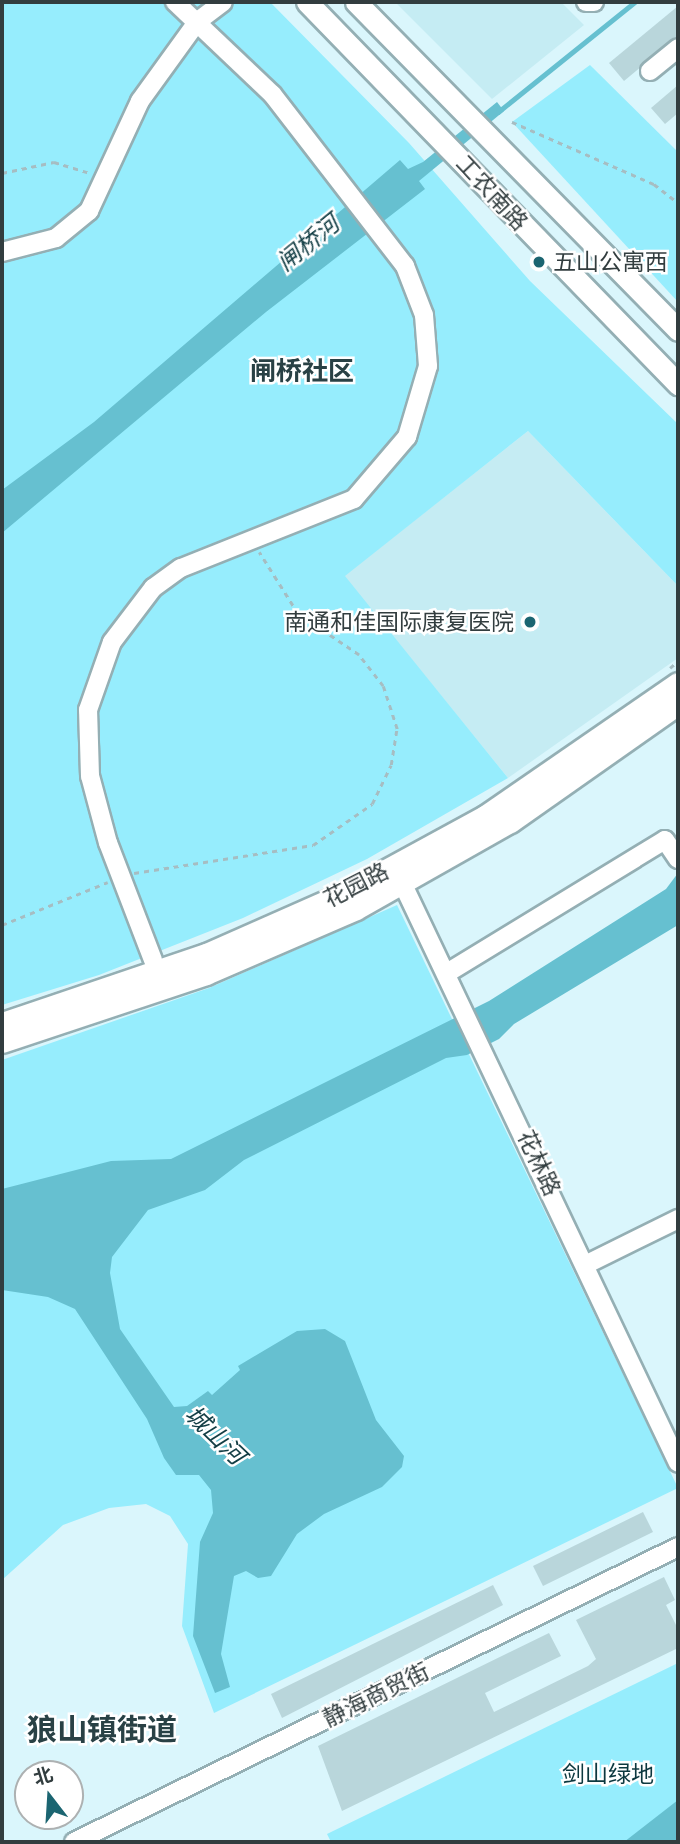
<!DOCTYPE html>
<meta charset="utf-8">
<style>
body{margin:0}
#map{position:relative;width:680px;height:1844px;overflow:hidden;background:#daf6fc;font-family:Cabin,"Noto Sans SC",sans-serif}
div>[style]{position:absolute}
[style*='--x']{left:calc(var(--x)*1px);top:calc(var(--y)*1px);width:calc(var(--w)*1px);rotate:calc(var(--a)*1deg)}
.built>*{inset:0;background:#c5ecf3}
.green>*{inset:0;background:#96edfd}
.water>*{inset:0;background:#66c0d0}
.stream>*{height:4.5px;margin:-2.25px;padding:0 2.25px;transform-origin:2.25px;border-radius:2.25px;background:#66c0d0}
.building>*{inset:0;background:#b9d6db}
.path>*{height:2.5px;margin-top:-1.25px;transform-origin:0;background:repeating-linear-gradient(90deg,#a6bdc2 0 5px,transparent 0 10px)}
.roads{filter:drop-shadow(2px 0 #94afb4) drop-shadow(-2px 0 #94afb4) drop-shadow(0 2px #94afb4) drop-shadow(0 -2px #94afb4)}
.minor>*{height:18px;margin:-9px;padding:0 9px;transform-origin:9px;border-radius:9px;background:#fff}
.major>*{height:21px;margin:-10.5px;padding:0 10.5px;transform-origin:10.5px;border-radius:10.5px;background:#fff}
.dots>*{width:19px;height:19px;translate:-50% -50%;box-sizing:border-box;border:4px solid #fff;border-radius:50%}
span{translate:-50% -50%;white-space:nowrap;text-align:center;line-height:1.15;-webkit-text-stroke:5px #fff;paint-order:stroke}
.street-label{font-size:23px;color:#323d3f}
.poi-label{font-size:23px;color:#323d3f}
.left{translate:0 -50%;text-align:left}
.right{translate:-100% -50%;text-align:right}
.park-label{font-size:23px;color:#0c383f}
.water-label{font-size:24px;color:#133e45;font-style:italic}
.quarter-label{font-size:26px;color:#294145;font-weight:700}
.district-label{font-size:30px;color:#294145;font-weight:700}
.frame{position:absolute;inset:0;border:4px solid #323d3f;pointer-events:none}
.north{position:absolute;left:14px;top:1760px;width:70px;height:70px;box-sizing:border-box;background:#fff;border:2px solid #adb1b2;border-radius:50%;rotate:343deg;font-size:19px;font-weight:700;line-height:28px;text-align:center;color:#323d3f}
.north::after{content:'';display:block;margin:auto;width:24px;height:32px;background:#1b6571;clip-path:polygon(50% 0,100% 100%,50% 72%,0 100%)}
</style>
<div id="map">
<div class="built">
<div style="clip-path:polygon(395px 2px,561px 2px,584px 25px,492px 99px)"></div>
<div style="clip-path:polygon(528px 431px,678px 586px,678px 658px,508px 778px,344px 576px)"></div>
</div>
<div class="green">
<div style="clip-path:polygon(2px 2px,270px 2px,409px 143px,530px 281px,678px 424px,678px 586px,528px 431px,345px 576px,508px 778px,367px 859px,243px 918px,99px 975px,2px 1005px)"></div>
<div style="clip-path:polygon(590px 65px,678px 152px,678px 302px,512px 122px)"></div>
<div style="clip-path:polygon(397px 905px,678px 1488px,214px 1713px,182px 1626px,188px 1544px,170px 1516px,146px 1504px,109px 1508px,63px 1525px,2px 1580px,2px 1060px,209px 988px)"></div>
<div style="clip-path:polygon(678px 1663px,678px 1842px,331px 1842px,327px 1834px)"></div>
</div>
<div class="water">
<div style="clip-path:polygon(497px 102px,504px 111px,419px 181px,425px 189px,266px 312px,2px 533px,2px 490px,94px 422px,400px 160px,408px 169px,423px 162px)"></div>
<div style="clip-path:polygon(678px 873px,678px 925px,514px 1024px,499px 1039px,467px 1055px,446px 1058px,244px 1160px,205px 1190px,148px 1210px,112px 1257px,110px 1273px,120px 1329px,174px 1407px,187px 1406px,208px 1391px,212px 1395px,240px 1370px,238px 1366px,297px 1331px,325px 1329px,345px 1341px,376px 1420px,404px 1456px,402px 1467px,382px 1487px,324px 1514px,297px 1534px,271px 1576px,258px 1578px,246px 1571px,234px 1576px,221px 1654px,230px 1687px,215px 1693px,193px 1636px,200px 1542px,213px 1513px,211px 1490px,199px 1475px,176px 1475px,164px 1458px,147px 1419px,75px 1309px,48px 1297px,2px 1290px,2px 1189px,111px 1161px,171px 1159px,489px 1001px,666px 889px)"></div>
<div style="clip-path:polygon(678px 1800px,678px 1842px,624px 1842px)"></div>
</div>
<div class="stream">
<div style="--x:498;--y:112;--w:176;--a:-38.8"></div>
</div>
<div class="building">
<div style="clip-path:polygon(678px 6px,678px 36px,624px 81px,609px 63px)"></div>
<div style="clip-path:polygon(678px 85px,678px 113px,665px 124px,651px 108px)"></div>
<div style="clip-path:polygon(643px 1512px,653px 1532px,543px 1586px,533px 1566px)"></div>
<div style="clip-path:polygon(664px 1577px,675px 1600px,666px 1605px,678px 1629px,678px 1648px,342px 1811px,318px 1746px,549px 1633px,561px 1656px,485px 1693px,494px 1712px,588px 1666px,596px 1659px,576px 1620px)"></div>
<div style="clip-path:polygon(493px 1585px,503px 1605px,282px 1718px,271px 1694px)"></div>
</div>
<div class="path">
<div style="--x:512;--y:122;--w:155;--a:23.6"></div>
<div style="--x:654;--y:184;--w:31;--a:38"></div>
<div style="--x:2;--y:173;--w:53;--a:-11.9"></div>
<div style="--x:54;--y:162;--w:38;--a:17"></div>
<div style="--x:670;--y:668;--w:11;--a:-41"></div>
<div style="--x:134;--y:873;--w:181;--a:-8.9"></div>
<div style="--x:313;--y:845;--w:72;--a:-34.8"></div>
<div style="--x:372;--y:804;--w:43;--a:-64"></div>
<div style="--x:391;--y:765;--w:36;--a:-81"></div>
<div style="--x:397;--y:729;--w:45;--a:-108"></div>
<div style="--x:383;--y:686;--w:39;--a:-128"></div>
<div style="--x:359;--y:655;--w:73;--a:-146.1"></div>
<div style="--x:298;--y:614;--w:73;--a:-122.2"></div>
<div style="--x:2;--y:925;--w:114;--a:-22.1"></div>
</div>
<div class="roads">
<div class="minor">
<div style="--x:586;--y:2;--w:8;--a:0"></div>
<div style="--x:650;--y:71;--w:36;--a:-39"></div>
<div style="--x:2;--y:252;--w:56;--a:-14.5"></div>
<div style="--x:56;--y:238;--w:43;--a:-39.3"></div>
<div style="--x:89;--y:211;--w:121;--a:-65.1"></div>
<div style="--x:140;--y:101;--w:99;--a:-54.1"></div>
<div style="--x:198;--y:21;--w:31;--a:-37"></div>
<div style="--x:397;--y:872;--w:654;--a:64.57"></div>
<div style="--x:153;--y:960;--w:125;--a:-111"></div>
<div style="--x:108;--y:843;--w:69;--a:-105"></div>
<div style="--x:90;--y:776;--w:66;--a:-91.7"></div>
<div style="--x:88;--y:710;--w:72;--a:-70.6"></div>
<div style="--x:112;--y:642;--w:68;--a:-52.8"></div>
<div style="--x:153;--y:588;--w:34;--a:-36"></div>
<div style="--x:181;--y:568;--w:186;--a:-21.7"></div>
<div style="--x:354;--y:499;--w:82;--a:-49.5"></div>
<div style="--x:407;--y:437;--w:74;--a:-73.5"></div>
<div style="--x:428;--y:366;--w:51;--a:-94.5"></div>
<div style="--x:424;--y:315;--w:53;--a:-111.2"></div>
<div style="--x:405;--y:266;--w:217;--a:-127.7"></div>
<div style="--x:272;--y:94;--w:134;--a:-136.5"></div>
<div style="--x:447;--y:973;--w:255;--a:-31.4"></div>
<div style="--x:665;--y:840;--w:23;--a:56"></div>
<div style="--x:587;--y:1264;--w:102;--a:-26.3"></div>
<div style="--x:74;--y:1842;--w:672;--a:-26.03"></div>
</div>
<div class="major">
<div style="--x:307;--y:2;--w:533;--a:45.84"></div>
<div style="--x:356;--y:2;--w:460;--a:45.5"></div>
<div style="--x:2;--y:1023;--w:215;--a:-18.7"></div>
<div style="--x:206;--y:954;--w:146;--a:-23.8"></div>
<div style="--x:340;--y:895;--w:165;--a:-28.6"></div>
<div style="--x:485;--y:816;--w:234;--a:-34.6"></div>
<div style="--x:2;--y:1042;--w:215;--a:-18.4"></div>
<div style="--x:206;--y:974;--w:163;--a:-23.4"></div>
<div style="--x:356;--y:909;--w:177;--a:-29.5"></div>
<div style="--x:510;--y:822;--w:205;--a:-35.1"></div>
</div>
</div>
<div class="dots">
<div style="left:539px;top:262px;background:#1b6571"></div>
<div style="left:530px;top:622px;background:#1b6571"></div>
</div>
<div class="street-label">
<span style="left:492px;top:193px;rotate:47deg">工农南路</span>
<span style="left:356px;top:885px;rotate:-27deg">花园路</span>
<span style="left:539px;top:1163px;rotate:65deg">花林路</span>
<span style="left:376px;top:1695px;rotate:-26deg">静海商贸街</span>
</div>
<div class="poi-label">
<span class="left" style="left:553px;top:262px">五山公寓西</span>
<span class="right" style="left:514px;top:622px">南通和佳国际康复医院</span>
</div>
<div class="park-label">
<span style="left:608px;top:1774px">剑山绿地</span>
</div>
<div class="water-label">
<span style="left:308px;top:243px;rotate:-39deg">闸桥河</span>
<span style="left:215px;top:1435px;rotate:44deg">城山河</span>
</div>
<div class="quarter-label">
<span style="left:302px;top:372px">闸桥社区</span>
</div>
<div class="district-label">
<span style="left:102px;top:1730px">狼山镇街道</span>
</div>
<div class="frame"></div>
<div class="north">北</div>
</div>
